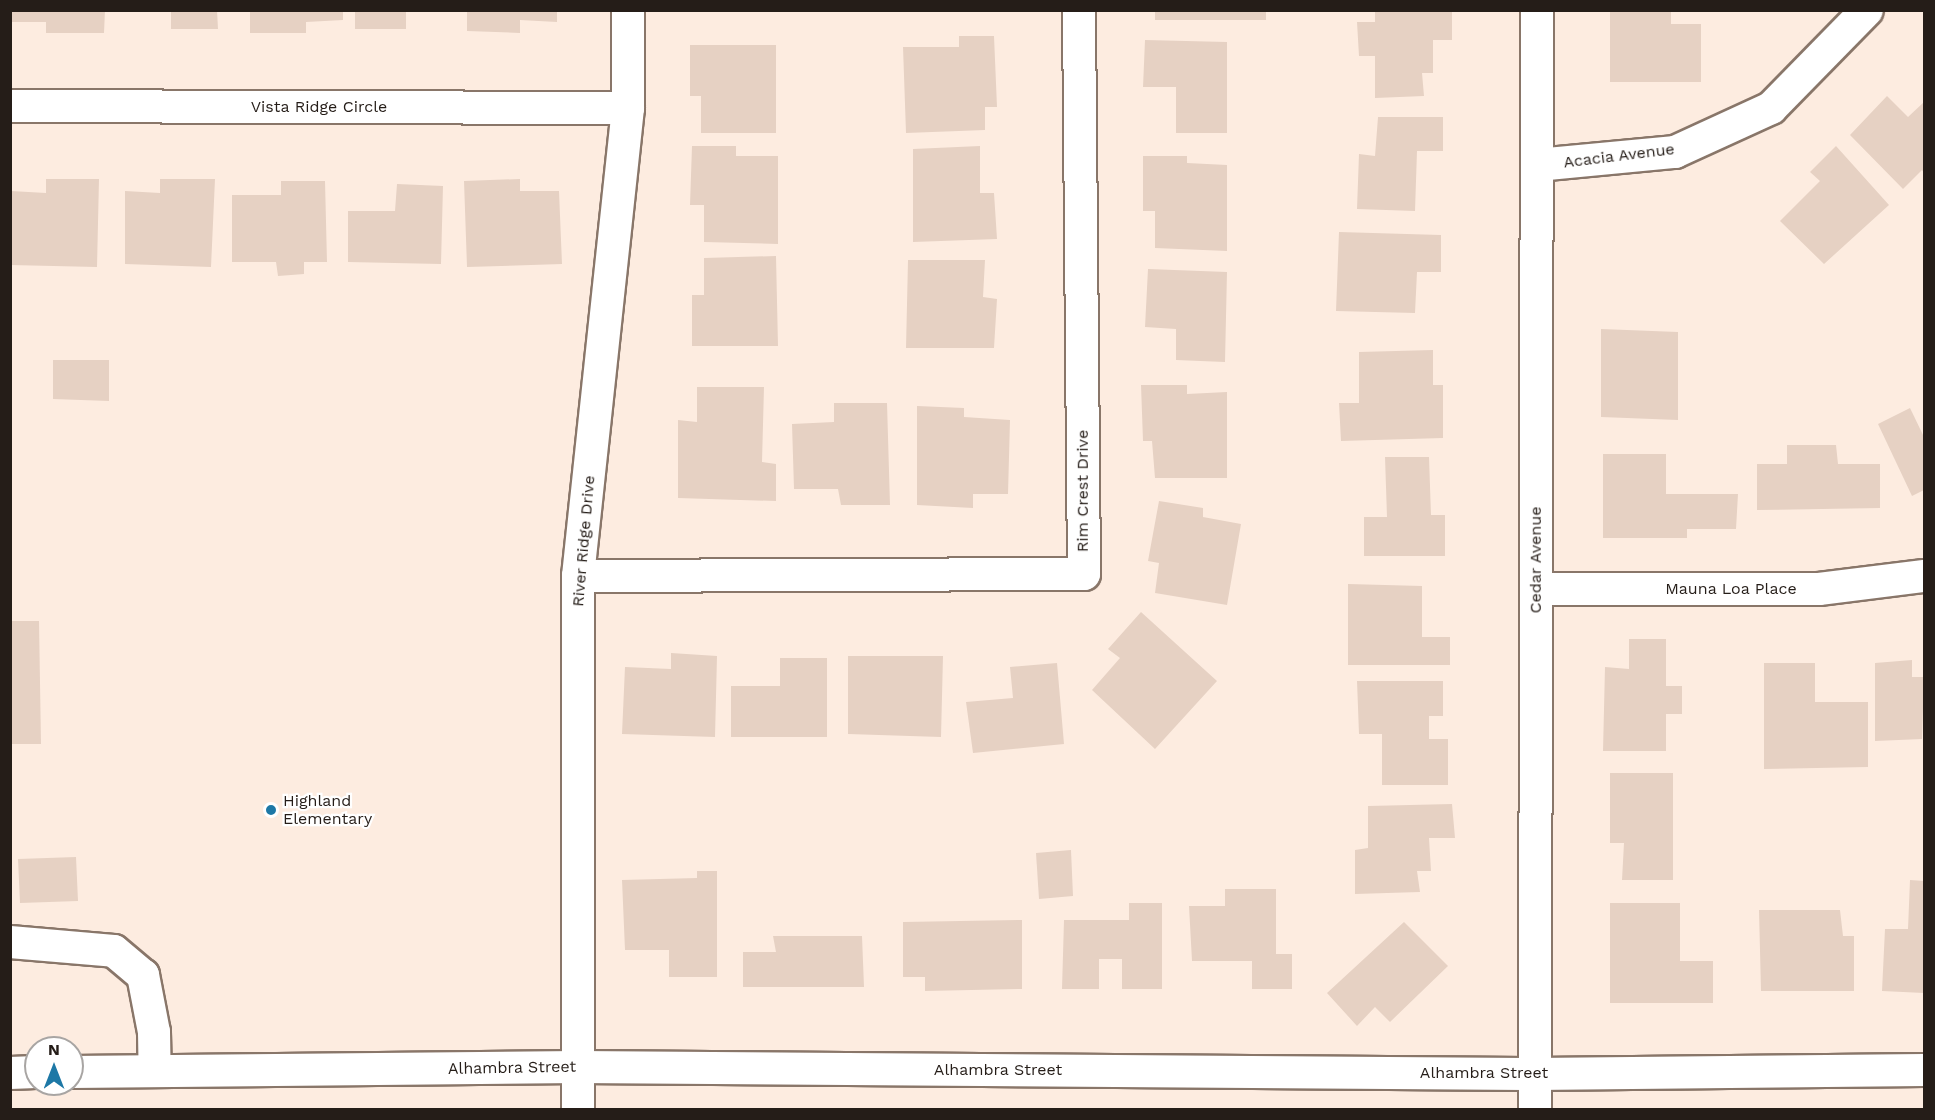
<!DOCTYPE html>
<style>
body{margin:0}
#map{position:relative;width:1935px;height:1120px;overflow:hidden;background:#fdece0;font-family:"Work Sans",sans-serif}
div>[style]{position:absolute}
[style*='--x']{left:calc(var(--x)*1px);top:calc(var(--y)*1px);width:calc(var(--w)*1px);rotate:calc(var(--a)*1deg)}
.building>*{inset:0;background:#e6d1c3}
.roads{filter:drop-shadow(2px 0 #897669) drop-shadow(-2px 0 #897669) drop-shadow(0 2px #897669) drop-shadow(0 -2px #897669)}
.minor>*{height:32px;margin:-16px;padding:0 16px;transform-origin:16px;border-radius:16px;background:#fff}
.dots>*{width:16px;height:16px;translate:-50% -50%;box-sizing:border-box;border:3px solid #fff;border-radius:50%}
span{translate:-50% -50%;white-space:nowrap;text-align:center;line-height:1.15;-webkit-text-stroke:4.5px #fff;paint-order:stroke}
.street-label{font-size:16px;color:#251d18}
.poi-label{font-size:16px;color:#251d18}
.left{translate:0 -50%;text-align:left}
.frame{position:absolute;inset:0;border:12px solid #251d18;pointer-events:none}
.north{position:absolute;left:24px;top:1036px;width:60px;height:60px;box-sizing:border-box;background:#fff;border:2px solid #a8a5a3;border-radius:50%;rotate:0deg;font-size:16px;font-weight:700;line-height:24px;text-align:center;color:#251d18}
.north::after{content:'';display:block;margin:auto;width:21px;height:27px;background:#1d78a6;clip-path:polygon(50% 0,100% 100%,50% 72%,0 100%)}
</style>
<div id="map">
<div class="building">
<div style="clip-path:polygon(10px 10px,105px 10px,104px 33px,46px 33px,46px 22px,10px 22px)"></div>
<div style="clip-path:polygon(171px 10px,217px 10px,218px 29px,171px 29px)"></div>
<div style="clip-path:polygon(250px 10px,343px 10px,343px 20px,306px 22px,306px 33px,250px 33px)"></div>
<div style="clip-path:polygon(355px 10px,406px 10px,406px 29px,355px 29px)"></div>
<div style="clip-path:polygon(467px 10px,557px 10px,557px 22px,520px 20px,520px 33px,467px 31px)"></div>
<div style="clip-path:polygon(1155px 10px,1266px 10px,1266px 20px,1155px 20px)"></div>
<div style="clip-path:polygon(1375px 10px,1452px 10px,1452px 40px,1433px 40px,1433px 73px,1422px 73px,1424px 96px,1375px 98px,1375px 56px,1359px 56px,1357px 22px,1375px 22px)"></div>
<div style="clip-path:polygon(1610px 10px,1671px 10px,1671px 24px,1701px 24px,1701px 82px,1610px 82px)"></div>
<div style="clip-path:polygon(959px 36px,994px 36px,997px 107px,985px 107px,985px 130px,906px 133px,903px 47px,959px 47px)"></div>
<div style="clip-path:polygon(1145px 40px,1227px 42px,1227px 133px,1176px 133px,1176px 87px,1143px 87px)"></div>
<div style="clip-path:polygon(690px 45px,776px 45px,776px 133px,701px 133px,701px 96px,690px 96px)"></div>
<div style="clip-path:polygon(1887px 96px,1908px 117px,1924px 102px,1924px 173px,1922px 170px,1903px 189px,1850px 135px)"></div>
<div style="clip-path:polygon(1378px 117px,1443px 117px,1443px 151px,1417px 151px,1415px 211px,1357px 209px,1359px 154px,1375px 156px)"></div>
<div style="clip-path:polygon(692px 146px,736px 146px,736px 156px,778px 156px,778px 244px,704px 242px,704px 205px,690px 205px)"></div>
<div style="clip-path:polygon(980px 146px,980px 193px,994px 193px,997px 239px,913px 242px,913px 149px)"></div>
<div style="clip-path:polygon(1836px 146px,1889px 205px,1824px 264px,1780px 221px,1820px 181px,1810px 172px)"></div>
<div style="clip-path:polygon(1143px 156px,1187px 156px,1187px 163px,1227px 165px,1227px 251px,1155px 248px,1155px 211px,1143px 211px)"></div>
<div style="clip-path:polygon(46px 179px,99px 179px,97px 267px,10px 265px,11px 191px,46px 193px)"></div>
<div style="clip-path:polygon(160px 179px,215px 179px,211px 267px,125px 264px,125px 191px,160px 193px)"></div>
<div style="clip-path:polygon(520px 179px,520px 191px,559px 191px,562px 264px,467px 267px,464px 181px)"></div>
<div style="clip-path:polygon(281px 181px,325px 181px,327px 262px,304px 262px,304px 274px,278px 276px,276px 262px,232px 262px,232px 195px,281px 195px)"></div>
<div style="clip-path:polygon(397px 184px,443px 186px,441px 264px,348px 262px,348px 211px,395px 211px)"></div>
<div style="clip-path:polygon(1339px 232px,1441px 235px,1441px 272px,1417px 272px,1415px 313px,1336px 311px)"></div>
<div style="clip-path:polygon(776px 256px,778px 346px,692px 346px,692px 295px,704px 295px,704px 258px)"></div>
<div style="clip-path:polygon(908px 260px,985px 260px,983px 297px,997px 299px,994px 348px,906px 348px)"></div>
<div style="clip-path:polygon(1148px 269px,1227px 272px,1225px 362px,1176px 360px,1176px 329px,1145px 327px)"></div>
<div style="clip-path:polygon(1601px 329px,1678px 332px,1678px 420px,1601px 417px)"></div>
<div style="clip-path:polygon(1433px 350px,1433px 385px,1443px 385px,1443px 438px,1341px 441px,1339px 403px,1359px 403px,1359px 352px)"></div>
<div style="clip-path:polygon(53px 360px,109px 360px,109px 401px,53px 399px)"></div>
<div style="clip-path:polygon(1141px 385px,1187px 385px,1187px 394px,1227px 392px,1227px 478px,1155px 478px,1152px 441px,1143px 441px)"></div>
<div style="clip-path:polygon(697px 387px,764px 387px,762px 462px,776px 464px,776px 501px,678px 498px,678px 420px,697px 422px)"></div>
<div style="clip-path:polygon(834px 403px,887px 403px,890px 505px,841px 505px,838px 489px,794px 489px,792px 424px,834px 422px)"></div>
<div style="clip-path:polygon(917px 406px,964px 408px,964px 417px,1010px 420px,1008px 494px,973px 494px,973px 508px,917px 505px)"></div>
<div style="clip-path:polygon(1910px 408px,1924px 437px,1924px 490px,1912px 496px,1878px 424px)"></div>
<div style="clip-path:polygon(1787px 445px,1836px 445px,1838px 464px,1880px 464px,1880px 508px,1757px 510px,1757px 464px,1787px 464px)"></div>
<div style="clip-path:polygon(1603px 454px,1666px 454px,1666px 494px,1738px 494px,1736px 529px,1687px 529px,1687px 538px,1603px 538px)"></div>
<div style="clip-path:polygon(1385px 457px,1429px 457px,1431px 515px,1445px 515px,1445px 556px,1364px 556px,1364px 517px,1387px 517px)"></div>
<div style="clip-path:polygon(1159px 501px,1203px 508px,1203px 517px,1241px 524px,1227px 605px,1155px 593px,1159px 563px,1148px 561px)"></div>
<div style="clip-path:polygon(1348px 584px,1422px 586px,1422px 637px,1450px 637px,1450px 665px,1348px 665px)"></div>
<div style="clip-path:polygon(1141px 612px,1217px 681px,1155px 749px,1092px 690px,1120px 658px,1108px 649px)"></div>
<div style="clip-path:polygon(10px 621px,39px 621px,41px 744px,10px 744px)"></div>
<div style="clip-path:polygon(1629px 639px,1666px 639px,1666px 686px,1682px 686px,1682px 714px,1666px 714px,1666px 751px,1603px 751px,1605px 667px,1629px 669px)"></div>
<div style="clip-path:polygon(671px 653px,717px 656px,715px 737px,622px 734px,625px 667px,671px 669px)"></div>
<div style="clip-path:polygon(848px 656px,943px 656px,941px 737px,848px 734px)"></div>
<div style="clip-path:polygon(780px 658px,827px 658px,827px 737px,731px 737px,731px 686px,780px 686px)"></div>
<div style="clip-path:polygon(1912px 660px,1912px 677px,1924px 677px,1922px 739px,1875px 741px,1875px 663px)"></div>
<div style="clip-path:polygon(1057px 663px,1064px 744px,973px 753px,966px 702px,1013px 698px,1010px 667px)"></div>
<div style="clip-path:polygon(1764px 663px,1815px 663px,1815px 702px,1868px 702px,1868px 767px,1764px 769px)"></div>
<div style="clip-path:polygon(1357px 681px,1443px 681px,1443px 716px,1429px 716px,1429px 739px,1448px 739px,1448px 785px,1382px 785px,1382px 734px,1359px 734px)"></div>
<div style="clip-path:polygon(1610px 773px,1673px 773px,1673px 880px,1622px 880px,1624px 843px,1610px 843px)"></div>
<div style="clip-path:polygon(1452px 804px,1455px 838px,1429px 838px,1431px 871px,1417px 871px,1420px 892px,1355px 894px,1355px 850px,1368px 848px,1368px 806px)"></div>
<div style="clip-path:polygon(1071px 850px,1073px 896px,1039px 899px,1036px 853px)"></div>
<div style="clip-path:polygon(76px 857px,78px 901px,20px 903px,18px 859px)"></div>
<div style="clip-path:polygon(697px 871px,717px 871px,717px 977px,669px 977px,669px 950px,625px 950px,622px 880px,697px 878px)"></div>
<div style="clip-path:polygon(1910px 880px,1924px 881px,1924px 993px,1882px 991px,1885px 929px,1908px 929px)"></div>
<div style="clip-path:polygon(1225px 889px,1276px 889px,1276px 954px,1292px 954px,1292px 989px,1252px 989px,1252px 961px,1192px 961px,1189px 906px,1225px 906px)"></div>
<div style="clip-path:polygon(1129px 903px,1162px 903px,1162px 989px,1122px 989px,1122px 959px,1099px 959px,1099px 989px,1062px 989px,1064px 920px,1129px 920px)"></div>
<div style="clip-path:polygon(1610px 903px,1680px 903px,1680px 961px,1713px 961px,1713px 1003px,1610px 1003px)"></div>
<div style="clip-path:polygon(1759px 910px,1840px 910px,1843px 936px,1854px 936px,1854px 991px,1761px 991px)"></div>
<div style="clip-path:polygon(1022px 920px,1022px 989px,925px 991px,925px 977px,903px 977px,903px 922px)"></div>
<div style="clip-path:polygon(1404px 922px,1448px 966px,1390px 1022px,1375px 1007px,1357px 1026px,1327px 993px)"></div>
<div style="clip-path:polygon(773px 936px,862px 936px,864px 987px,743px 987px,743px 952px,776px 952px)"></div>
</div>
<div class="roads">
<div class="minor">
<div style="--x:10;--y:106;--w:618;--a:0.19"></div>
<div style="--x:1537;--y:165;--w:139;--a:-5.4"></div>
<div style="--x:1675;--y:152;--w:106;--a:-24.6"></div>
<div style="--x:1771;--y:108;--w:137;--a:-45.6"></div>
<div style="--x:578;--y:576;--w:506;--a:-0.23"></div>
<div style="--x:1084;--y:574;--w:564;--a:-90.51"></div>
<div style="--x:1536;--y:589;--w:283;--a:0"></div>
<div style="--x:1819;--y:589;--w:106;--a:-7.1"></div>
<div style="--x:10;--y:942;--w:104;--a:4.9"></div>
<div style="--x:114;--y:951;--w:38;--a:40"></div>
<div style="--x:143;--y:975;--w:58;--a:79.1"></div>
<div style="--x:154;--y:1032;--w:39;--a:89"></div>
<div style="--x:72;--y:1072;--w:506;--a:-0.57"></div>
<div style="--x:578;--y:1067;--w:957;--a:0.42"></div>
<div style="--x:1535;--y:1074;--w:389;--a:-0.6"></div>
<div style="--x:10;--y:1073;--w:26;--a:-2"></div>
<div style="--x:578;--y:1110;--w:534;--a:-90"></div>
<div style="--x:578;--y:576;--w:471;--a:-83.9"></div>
<div style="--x:628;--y:108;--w:98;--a:-90"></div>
<div style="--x:1535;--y:1110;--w:1100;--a:-89.9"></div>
</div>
</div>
<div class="dots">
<div style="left:271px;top:810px;background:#1d78a6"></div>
</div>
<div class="street-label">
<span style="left:319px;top:107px">Vista Ridge Circle</span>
<span style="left:1619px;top:156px;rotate:-7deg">Acacia Avenue</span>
<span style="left:1083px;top:491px;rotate:-90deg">Rim Crest Drive</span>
<span style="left:584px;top:541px;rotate:-85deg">River Ridge Drive</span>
<span style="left:1536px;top:560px;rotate:-90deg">Cedar Avenue</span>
<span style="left:1731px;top:589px">Mauna Loa Place</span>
<span style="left:512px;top:1068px;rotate:-1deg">Alhambra Street</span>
<span style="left:998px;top:1070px">Alhambra Street</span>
<span style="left:1484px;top:1073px">Alhambra Street</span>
</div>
<div class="poi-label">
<span class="left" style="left:283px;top:810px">Highland<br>Elementary</span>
</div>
<div class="frame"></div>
<div class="north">N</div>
</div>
